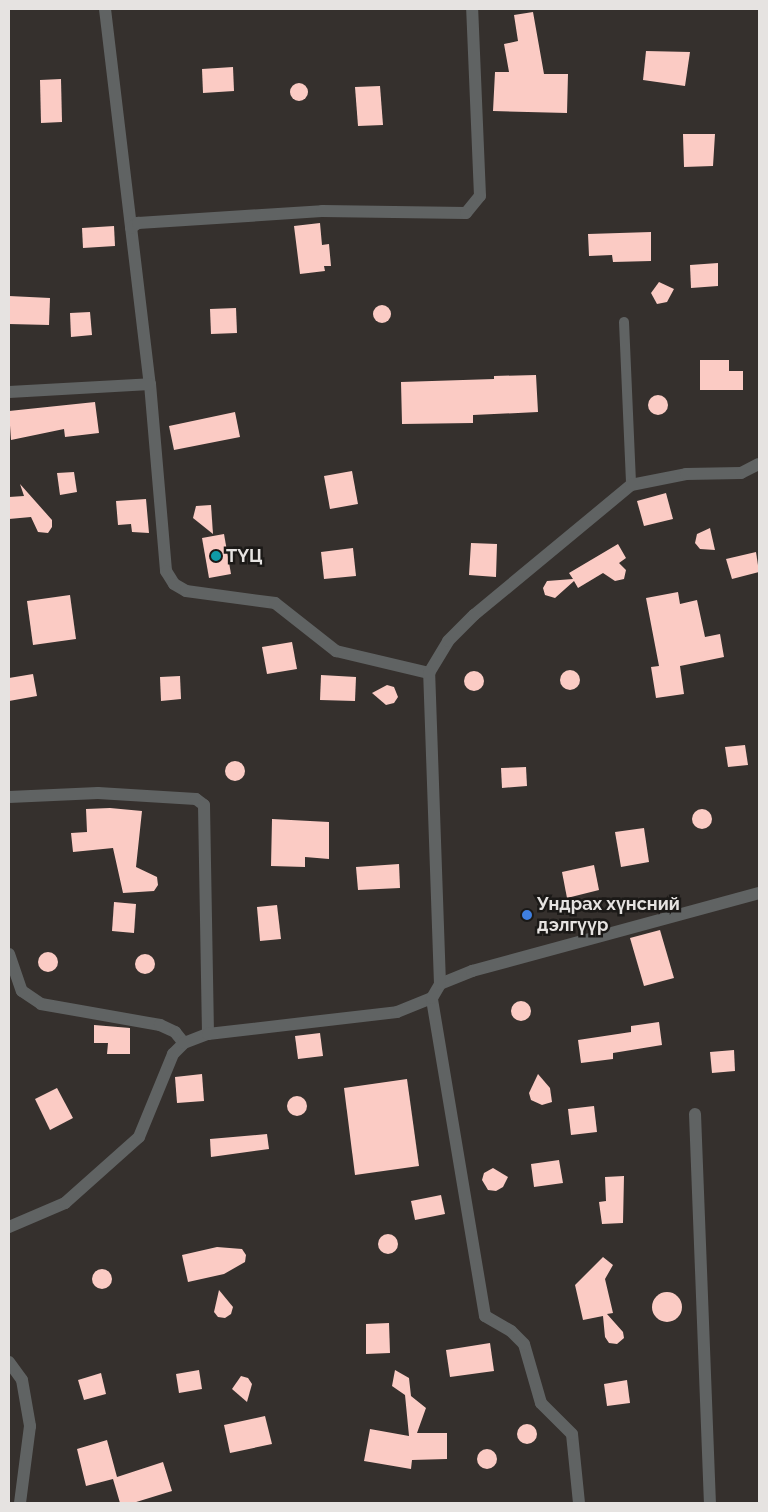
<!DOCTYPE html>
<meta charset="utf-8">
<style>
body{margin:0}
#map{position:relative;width:768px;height:1512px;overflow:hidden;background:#35302d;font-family:Raleway,sans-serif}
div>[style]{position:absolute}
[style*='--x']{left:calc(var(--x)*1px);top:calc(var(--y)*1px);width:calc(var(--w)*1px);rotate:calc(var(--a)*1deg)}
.building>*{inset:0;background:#fbcbc4}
.round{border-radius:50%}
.lane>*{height:10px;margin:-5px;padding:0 5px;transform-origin:5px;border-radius:5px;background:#606363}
.street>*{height:12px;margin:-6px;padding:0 6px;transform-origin:6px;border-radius:6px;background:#606363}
.dots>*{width:14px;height:14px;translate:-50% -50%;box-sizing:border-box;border:2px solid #1b1917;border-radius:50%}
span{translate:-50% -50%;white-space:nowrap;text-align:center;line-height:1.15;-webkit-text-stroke:5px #1b1917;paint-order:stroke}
.poi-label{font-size:18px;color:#e6e3e1;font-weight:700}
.left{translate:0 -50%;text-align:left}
.frame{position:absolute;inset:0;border:10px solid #e6e3e1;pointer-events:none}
</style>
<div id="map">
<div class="building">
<div style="clip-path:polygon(533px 12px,544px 74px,568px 74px,567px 113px,493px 111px,495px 72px,509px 72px,504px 44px,518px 41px,514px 15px)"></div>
<div style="clip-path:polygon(646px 51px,690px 52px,685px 86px,643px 80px)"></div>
<div style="clip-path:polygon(233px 67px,234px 91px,203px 93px,202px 69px)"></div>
<div style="clip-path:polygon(61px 79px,62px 122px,41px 123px,40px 80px)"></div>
<div class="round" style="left:290px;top:83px;width:18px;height:18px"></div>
<div style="clip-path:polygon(380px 86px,383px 125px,358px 126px,355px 87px)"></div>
<div style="clip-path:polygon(683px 134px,715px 134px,713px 166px,684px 167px)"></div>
<div style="clip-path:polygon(320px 223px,322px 245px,329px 244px,331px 266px,324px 266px,325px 271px,300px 274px,294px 226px)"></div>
<div style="clip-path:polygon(114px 226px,115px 246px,83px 248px,82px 228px)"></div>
<div style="clip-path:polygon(651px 232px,651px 261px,613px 262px,612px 255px,589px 256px,588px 234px)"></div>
<div style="clip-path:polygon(718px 263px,718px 286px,691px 288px,690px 265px)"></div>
<div style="clip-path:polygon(659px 282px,674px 289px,667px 302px,657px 304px,651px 293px)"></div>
<div style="clip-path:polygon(9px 296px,50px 298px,49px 325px,9px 324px)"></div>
<div class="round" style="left:373px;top:305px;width:18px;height:18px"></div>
<div style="clip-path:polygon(236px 308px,237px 333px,211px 334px,210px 309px)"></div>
<div style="clip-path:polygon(90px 312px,92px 335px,71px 337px,70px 313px)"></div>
<div style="clip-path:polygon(700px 360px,729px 360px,729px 371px,743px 371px,743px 390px,700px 390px)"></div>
<div style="clip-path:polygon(536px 375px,538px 412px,473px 415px,473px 423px,402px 424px,401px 382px,494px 379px,494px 376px)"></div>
<div class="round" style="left:648px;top:395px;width:20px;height:20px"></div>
<div style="clip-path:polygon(95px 402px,99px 433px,65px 437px,64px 429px,11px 440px,9px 411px)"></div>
<div style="clip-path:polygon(235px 412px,240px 437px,174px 450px,169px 426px)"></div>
<div style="clip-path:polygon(352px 471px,358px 504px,330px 509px,324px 476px)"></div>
<div style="clip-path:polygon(74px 472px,77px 492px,60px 495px,57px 473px)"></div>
<div style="clip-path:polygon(20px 484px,52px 520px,52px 527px,48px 533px,38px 532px,31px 517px,9px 519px,9px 497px,24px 496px)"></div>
<div style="clip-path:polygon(666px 493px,673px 519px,644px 526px,637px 501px)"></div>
<div style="clip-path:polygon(146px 499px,149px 533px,132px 532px,131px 524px,118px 525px,116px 501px)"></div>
<div style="clip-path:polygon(211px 505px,213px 534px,193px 518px,196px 506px)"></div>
<div style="clip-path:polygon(710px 528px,715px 550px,700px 549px,695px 543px,697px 534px)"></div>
<div style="clip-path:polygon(224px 534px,231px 574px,209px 578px,202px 538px)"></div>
<div style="clip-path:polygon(471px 543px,497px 544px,496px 577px,469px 575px)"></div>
<div style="clip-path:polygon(618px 544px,626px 558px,619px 563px,626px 570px,624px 579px,615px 581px,603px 573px,578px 588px,574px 581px,555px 598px,545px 595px,543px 588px,547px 581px,573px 579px,569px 573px)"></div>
<div style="clip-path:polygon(353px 548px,356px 576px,324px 579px,321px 552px)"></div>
<div style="clip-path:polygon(756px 552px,759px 572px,732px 579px,726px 559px)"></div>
<div style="clip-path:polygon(678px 592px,680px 604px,697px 600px,705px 637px,720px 634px,724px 657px,680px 666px,684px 694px,656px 698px,651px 667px,659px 666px,646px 598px)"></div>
<div style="clip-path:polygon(70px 595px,76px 639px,33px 645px,27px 601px)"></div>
<div style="clip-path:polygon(292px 642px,297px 669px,267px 674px,262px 647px)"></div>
<div class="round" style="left:560px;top:670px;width:20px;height:20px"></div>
<div class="round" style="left:464px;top:671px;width:20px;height:20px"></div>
<div style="clip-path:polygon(33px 674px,37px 696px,9px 701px,9px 678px)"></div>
<div style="clip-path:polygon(321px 675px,356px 677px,355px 701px,320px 700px)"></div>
<div style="clip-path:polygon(180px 676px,181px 699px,161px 701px,160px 677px)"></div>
<div style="clip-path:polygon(387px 685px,394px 687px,398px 697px,394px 703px,386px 705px,372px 693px)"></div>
<div style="clip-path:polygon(745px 745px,748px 765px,728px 767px,725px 747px)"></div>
<div class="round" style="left:225px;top:761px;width:20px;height:20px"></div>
<div style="clip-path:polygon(526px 767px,527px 786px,502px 788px,501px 768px)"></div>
<div style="clip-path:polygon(110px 808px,142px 811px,136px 867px,157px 877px,158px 885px,154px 891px,123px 893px,113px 848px,73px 852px,71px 833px,87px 832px,86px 809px)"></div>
<div class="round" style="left:692px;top:809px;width:20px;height:20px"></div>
<div style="clip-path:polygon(272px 819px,329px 822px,329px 859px,305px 857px,305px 867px,271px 866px)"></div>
<div style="clip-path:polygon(644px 828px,649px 862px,621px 867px,615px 832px)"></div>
<div style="clip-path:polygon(399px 864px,400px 888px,358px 890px,356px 867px)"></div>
<div style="clip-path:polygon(594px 865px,599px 890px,567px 898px,562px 872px)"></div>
<div style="clip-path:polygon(114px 902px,136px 904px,134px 933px,112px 931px)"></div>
<div style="clip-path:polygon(277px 905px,281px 939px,260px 941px,257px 907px)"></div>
<div style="clip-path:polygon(660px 930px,674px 978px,644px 986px,630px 938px)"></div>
<div class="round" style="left:38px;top:952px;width:20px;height:20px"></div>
<div class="round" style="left:135px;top:954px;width:20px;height:20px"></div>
<div class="round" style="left:511px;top:1001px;width:20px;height:20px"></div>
<div style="clip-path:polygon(659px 1022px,662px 1045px,613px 1053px,613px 1059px,581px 1063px,578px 1040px,631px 1032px,631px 1026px)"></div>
<div style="clip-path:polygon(94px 1025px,130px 1028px,130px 1054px,107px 1054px,108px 1043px,94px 1043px)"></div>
<div style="clip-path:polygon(320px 1033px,323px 1056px,298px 1059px,295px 1036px)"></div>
<div style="clip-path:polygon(734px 1050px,735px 1071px,712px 1073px,710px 1052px)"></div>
<div style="clip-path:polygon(202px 1074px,204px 1101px,177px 1103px,175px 1077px)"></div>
<div style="clip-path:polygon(538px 1074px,550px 1088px,552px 1102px,542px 1105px,531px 1100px,529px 1093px)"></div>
<div style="clip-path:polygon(407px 1079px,419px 1166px,355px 1175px,344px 1088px)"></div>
<div style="clip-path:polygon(57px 1088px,73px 1118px,50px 1130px,35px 1099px)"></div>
<div class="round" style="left:287px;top:1096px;width:20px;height:20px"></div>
<div style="clip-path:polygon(594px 1106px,597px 1132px,571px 1135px,568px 1109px)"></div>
<div style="clip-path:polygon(267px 1134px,269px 1149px,211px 1157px,210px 1139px)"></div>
<div style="clip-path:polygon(559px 1160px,563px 1183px,534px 1187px,531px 1164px)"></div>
<div style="clip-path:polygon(493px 1168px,508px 1177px,503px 1187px,496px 1191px,488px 1190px,482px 1180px,484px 1173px)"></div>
<div style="clip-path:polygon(624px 1176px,623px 1223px,602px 1224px,599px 1202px,606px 1201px,605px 1177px)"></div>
<div style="clip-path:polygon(441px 1195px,445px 1214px,415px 1220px,411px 1201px)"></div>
<div class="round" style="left:378px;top:1234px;width:20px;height:20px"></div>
<div style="clip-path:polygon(217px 1247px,242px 1249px,246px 1255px,245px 1262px,224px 1274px,188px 1282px,182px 1255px)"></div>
<div style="clip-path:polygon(603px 1257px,613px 1265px,605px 1279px,613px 1313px,607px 1314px,623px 1332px,624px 1338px,617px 1344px,609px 1343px,605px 1337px,603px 1316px,583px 1320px,575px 1285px)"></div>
<div class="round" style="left:92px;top:1269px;width:20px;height:20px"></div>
<div style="clip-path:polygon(219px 1290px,233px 1307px,231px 1314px,225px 1318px,218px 1317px,214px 1312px)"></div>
<div class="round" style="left:652px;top:1292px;width:30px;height:30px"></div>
<div style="clip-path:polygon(389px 1323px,390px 1353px,366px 1354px,366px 1324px)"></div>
<div style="clip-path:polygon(490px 1343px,494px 1371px,450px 1377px,446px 1350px)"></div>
<div style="clip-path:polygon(199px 1370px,202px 1389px,179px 1393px,176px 1374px)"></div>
<div style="clip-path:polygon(395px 1370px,409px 1378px,411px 1396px,426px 1408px,417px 1433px,447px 1433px,447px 1459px,412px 1460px,411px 1469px,364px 1461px,370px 1429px,409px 1436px,405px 1395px,392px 1386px)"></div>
<div style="clip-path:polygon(101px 1373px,106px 1394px,84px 1400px,78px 1380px)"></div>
<div style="clip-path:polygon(241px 1376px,248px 1378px,252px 1384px,247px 1402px,232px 1389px)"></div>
<div style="clip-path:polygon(627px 1380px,630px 1403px,607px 1406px,604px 1384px)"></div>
<div style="clip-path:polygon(265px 1416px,272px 1444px,230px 1453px,224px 1425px)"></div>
<div class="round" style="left:517px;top:1424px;width:20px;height:20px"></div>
<div style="clip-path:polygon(107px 1440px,117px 1477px,163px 1462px,172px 1491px,133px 1503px,120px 1503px,113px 1479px,86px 1486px,77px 1449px)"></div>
<div class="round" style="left:477px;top:1449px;width:20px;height:20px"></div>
</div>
<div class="lane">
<div style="--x:624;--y:322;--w:163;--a:87.5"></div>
</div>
<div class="street">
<div style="--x:105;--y:9;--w:378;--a:83.2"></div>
<div style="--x:150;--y:384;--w:188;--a:85.1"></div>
<div style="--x:166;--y:571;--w:15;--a:58"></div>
<div style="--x:174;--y:584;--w:14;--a:30"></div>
<div style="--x:186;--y:591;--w:90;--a:7.7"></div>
<div style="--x:275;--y:603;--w:78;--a:38.2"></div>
<div style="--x:336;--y:651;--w:96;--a:13.3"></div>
<div style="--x:131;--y:228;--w:9;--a:-36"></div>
<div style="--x:138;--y:223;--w:184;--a:-3.7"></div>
<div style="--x:322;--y:211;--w:144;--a:0.8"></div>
<div style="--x:466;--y:213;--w:22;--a:-51"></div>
<div style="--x:480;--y:196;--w:187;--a:-92.4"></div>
<div style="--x:9;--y:392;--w:141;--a:-3.2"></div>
<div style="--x:9;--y:797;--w:89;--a:-2.6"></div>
<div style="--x:98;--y:793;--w:98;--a:3.5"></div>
<div style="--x:196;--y:799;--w:10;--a:37"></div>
<div style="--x:204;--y:805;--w:229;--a:89"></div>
<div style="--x:9;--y:954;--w:39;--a:71"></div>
<div style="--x:22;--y:991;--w:23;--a:34"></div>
<div style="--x:41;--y:1004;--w:121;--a:10"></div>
<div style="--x:160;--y:1025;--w:17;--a:25"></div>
<div style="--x:175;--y:1032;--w:14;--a:51"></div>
<div style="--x:440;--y:984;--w:35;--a:-22"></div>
<div style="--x:472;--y:971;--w:297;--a:-15.2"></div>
<div style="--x:695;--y:1114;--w:389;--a:87.8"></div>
<div style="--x:9;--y:1227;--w:61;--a:-23.2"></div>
<div style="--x:65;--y:1203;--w:99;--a:-41.7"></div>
<div style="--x:139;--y:1137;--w:90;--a:-67.7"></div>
<div style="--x:173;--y:1054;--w:16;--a:-45"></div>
<div style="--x:184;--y:1043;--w:26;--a:-21"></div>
<div style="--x:208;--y:1034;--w:190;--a:-6.6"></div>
<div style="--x:397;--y:1012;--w:38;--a:-22"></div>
<div style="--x:9;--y:1362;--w:22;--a:54"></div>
<div style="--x:22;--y:1380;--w:47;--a:80.1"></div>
<div style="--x:30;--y:1426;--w:78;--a:97.4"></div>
<div style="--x:579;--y:1503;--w:69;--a:-95.8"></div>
<div style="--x:572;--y:1434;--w:44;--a:-135"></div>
<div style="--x:541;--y:1403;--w:61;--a:-106.1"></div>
<div style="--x:524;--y:1344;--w:18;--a:-135"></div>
<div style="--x:511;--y:1331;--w:30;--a:-150"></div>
<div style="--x:485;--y:1316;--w:322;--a:-99.5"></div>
<div style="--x:432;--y:998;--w:16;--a:-60"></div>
<div style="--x:440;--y:984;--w:311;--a:-92"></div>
<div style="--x:429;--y:673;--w:37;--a:-59"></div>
<div style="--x:448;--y:641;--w:37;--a:-45"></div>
<div style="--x:474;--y:615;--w:204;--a:-39.6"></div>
<div style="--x:631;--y:485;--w:56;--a:-11.3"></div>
<div style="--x:686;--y:474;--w:55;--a:-1"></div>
<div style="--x:741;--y:473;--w:20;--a:-27"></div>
</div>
<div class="dots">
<div style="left:216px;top:556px;background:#0f9aa8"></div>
<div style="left:527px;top:915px;background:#3f7fe0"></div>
</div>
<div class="poi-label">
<span class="left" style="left:226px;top:556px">ТҮЦ</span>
<span class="left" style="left:537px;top:915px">Ундрах хүнсний<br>дэлгүүр</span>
</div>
<div class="frame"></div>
</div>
